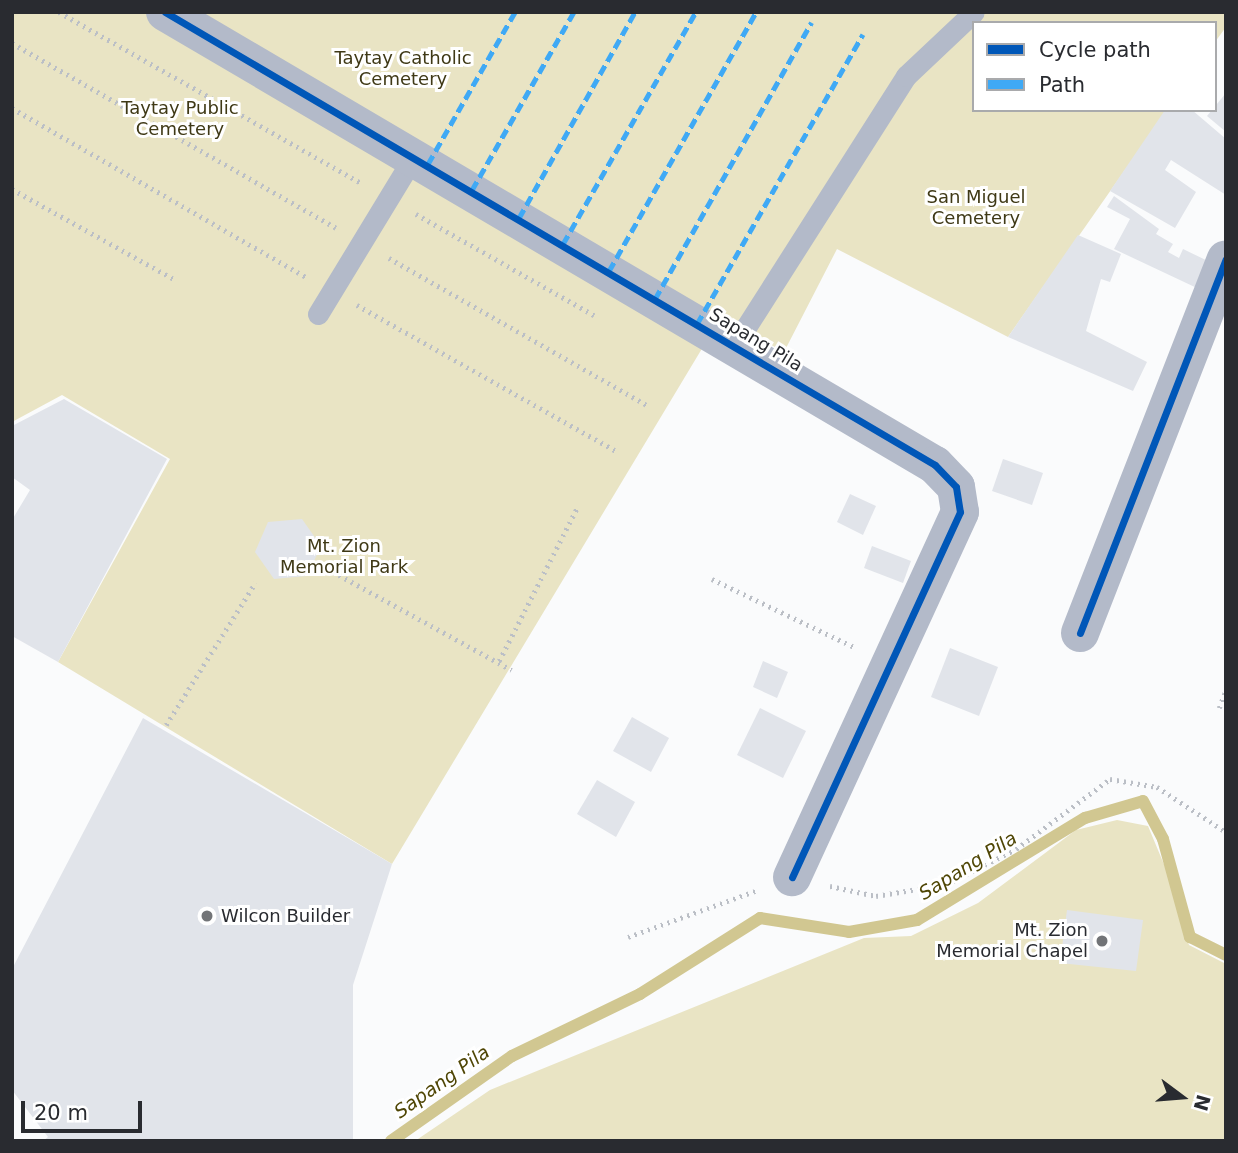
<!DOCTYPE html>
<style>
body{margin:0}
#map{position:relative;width:1238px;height:1153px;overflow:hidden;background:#fafbfc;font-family:"DejaVu Sans",sans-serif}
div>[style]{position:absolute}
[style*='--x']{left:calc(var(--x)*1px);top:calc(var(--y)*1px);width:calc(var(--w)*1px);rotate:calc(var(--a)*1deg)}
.green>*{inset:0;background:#e9e4c4}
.stream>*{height:12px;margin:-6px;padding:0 6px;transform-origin:6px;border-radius:6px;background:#d1c791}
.building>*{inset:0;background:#e1e4ea}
.path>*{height:4.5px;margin-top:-2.25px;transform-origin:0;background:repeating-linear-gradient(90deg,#bbbfc6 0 2px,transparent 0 7px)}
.service>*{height:21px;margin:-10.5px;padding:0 10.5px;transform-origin:10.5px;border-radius:10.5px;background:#b3bac9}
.minor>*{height:38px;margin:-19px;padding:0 19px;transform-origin:19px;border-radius:19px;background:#b3bac9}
.quiet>*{height:5px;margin-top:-2.5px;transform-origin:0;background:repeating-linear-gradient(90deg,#3fa9f5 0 10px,transparent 0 15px)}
.cycleway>*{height:7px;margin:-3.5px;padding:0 3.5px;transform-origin:3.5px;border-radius:3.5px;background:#0057b8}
.dots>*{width:19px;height:19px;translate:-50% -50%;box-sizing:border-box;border:4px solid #fff;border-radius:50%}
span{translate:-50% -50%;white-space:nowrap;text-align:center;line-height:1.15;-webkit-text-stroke:6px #fff;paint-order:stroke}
.park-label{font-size:18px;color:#3f3916}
.street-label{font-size:18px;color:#292b30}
.poi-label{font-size:18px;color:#292b30}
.left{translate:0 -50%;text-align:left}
.right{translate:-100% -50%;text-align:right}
.water-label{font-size:19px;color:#4f4605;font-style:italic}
.frame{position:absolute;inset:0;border:14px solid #292b30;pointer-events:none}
.legend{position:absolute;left:972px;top:21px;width:245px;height:91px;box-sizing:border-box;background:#fff;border:2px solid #a9aaac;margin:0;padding:9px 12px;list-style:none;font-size:21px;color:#292b30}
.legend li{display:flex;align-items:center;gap:14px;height:35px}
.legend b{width:35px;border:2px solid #a9aaac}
.north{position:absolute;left:1147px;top:1062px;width:70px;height:70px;-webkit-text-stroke:5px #fff;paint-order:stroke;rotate:106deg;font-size:19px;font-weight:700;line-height:28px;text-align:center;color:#292b30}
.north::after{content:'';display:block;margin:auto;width:24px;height:32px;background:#292b30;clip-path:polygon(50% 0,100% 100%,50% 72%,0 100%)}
.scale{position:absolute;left:21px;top:1101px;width:121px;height:32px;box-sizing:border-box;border:4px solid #292b30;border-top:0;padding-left:9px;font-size:21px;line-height:24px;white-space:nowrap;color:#292b30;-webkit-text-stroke:5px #fff;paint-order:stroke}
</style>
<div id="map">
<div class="green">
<div style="clip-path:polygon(12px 12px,1226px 12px,1226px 27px,1215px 42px,1215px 23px,974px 23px,974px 110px,1167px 110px,1008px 337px,837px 249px,784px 352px,721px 317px,392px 864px,58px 662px,170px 459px,62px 395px,12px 422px)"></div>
<div style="clip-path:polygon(1117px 820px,1148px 826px,1178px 898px,1189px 945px,1226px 964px,1226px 1141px,415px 1141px,490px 1090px,864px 938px,911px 936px,978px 903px,1076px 830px)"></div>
</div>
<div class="stream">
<div style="--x:391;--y:1141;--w:148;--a:-35.1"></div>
<div style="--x:512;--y:1056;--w:142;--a:-25.8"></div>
<div style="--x:640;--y:994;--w:142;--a:-32.3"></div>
<div style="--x:760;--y:918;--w:90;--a:8.9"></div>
<div style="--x:849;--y:932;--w:69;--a:-10"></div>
<div style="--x:917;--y:920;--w:197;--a:-31.3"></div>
<div style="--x:1085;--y:818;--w:60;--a:-16.3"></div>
<div style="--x:1143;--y:801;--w:43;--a:62.2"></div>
<div style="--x:1163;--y:839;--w:102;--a:74.6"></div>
<div style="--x:1190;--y:937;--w:40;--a:26.6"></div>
</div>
<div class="building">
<div style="clip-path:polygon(1226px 93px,1226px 132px,1207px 116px)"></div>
<div style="clip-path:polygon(1165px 110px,1192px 110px,1226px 139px,1226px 195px,1171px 160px,1165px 170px,1196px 192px,1175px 228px,1110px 191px)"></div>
<div style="clip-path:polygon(1114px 196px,1159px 229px,1156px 234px,1173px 244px,1168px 252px,1179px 258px,1183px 249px,1212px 263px,1199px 289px,1114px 249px,1130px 219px,1107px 207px)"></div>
<div style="clip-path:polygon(1078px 235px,1121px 254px,1110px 282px,1101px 279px,1086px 331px,1147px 362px,1133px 391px,1008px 337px)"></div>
<div style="clip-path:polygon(64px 399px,167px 459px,58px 662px,12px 636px,12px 520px,30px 490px,12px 477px,12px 426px)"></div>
<div style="clip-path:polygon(1003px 459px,1043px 473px,1032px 505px,992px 491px)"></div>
<div style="clip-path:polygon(850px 494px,876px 506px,863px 535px,837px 522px)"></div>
<div style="clip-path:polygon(302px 519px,321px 546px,307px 576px,274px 579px,255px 552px,268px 522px)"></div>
<div style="clip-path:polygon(872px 546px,911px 561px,903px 583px,864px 568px)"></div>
<div style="clip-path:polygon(950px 648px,998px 667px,979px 716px,931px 697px)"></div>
<div style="clip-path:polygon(763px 661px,788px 672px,777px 698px,753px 687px)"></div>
<div style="clip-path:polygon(760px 708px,806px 731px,783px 778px,737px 755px)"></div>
<div style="clip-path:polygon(632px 717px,669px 738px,651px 772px,613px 751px)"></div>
<div style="clip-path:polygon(143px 718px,392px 864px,353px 985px,353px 1141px,43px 1141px,48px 1137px,12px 1090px,12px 969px)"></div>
<div style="clip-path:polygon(597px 780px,635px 802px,616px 837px,577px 814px)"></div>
<div style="clip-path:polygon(1067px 910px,1143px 920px,1136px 971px,1060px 963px)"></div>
</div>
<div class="path">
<div style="--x:59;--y:12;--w:349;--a:29.5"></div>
<div style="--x:12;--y:43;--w:373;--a:29.7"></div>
<div style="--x:12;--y:108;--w:339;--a:29.9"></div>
<div style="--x:12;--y:189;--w:185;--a:29.1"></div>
<div style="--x:416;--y:214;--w:205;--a:29.6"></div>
<div style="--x:389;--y:258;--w:297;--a:29.7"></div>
<div style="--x:357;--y:305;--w:300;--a:29.4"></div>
<div style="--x:339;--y:575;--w:197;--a:28.8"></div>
<div style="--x:712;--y:579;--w:160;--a:25.6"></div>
<div style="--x:499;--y:661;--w:174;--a:-63"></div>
<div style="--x:1219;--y:708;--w:19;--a:-69"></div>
<div style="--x:166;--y:725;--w:168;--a:-57.9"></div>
<div style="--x:830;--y:886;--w:47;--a:12.3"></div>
<div style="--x:876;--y:896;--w:72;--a:-9.6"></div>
<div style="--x:947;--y:884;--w:77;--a:-26.9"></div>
<div style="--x:1016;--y:849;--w:117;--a:-36.7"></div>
<div style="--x:1110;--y:779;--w:48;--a:9.7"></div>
<div style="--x:1157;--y:787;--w:82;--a:33.1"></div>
<div style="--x:628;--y:937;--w:138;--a:-19.9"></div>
</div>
<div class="service">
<div style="--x:318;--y:314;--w:185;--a:-58.7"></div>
<div style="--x:734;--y:346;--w:320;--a:-57.5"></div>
<div style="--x:906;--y:76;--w:93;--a:-43.3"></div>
</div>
<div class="minor">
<div style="--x:165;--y:12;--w:893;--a:30.47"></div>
<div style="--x:935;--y:465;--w:30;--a:46"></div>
<div style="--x:956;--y:487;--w:25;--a:81"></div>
<div style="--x:960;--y:512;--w:402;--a:114.7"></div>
<div style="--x:1080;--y:633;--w:401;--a:-68.7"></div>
</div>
<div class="quiet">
<div style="--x:428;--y:164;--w:175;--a:-60.2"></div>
<div style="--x:472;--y:190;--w:205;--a:-60.2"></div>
<div style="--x:519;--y:218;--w:236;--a:-60.6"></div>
<div style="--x:563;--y:244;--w:267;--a:-60.2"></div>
<div style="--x:609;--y:271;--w:298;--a:-60.4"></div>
<div style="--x:655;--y:299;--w:318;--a:-60.5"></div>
<div style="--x:697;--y:324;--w:334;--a:-60.2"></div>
</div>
<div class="cycleway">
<div style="--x:165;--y:12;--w:893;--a:30.47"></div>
<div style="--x:935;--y:465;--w:30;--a:46"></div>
<div style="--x:956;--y:487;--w:25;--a:81"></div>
<div style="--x:960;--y:512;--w:402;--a:114.7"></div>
<div style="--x:1080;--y:633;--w:401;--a:-68.7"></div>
</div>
<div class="dots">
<div style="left:207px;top:916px;background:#727477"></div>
<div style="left:1102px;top:941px;background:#727477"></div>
</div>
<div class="park-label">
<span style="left:403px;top:69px">Taytay Catholic<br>Cemetery</span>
<span style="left:180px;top:119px">Taytay Public<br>Cemetery</span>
<span style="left:976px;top:208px">San Miguel<br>Cemetery</span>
<span style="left:344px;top:557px">Mt. Zion<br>Memorial Park</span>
</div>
<div class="street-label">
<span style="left:756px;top:340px;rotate:31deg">Sapang Pila</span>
</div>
<div class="poi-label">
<span class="left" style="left:221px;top:916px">Wilcon Builder</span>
<span class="right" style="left:1088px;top:941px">Mt. Zion<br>Memorial Chapel</span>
</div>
<div class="water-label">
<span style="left:968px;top:866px;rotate:-32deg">Sapang Pila</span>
<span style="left:442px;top:1082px;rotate:-35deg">Sapang Pila</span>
</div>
<div class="frame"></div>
<ul class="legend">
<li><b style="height:9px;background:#0057b8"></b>Cycle path</li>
<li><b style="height:9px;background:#3fa9f5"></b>Path</li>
</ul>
<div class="north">N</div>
<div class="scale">20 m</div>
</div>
